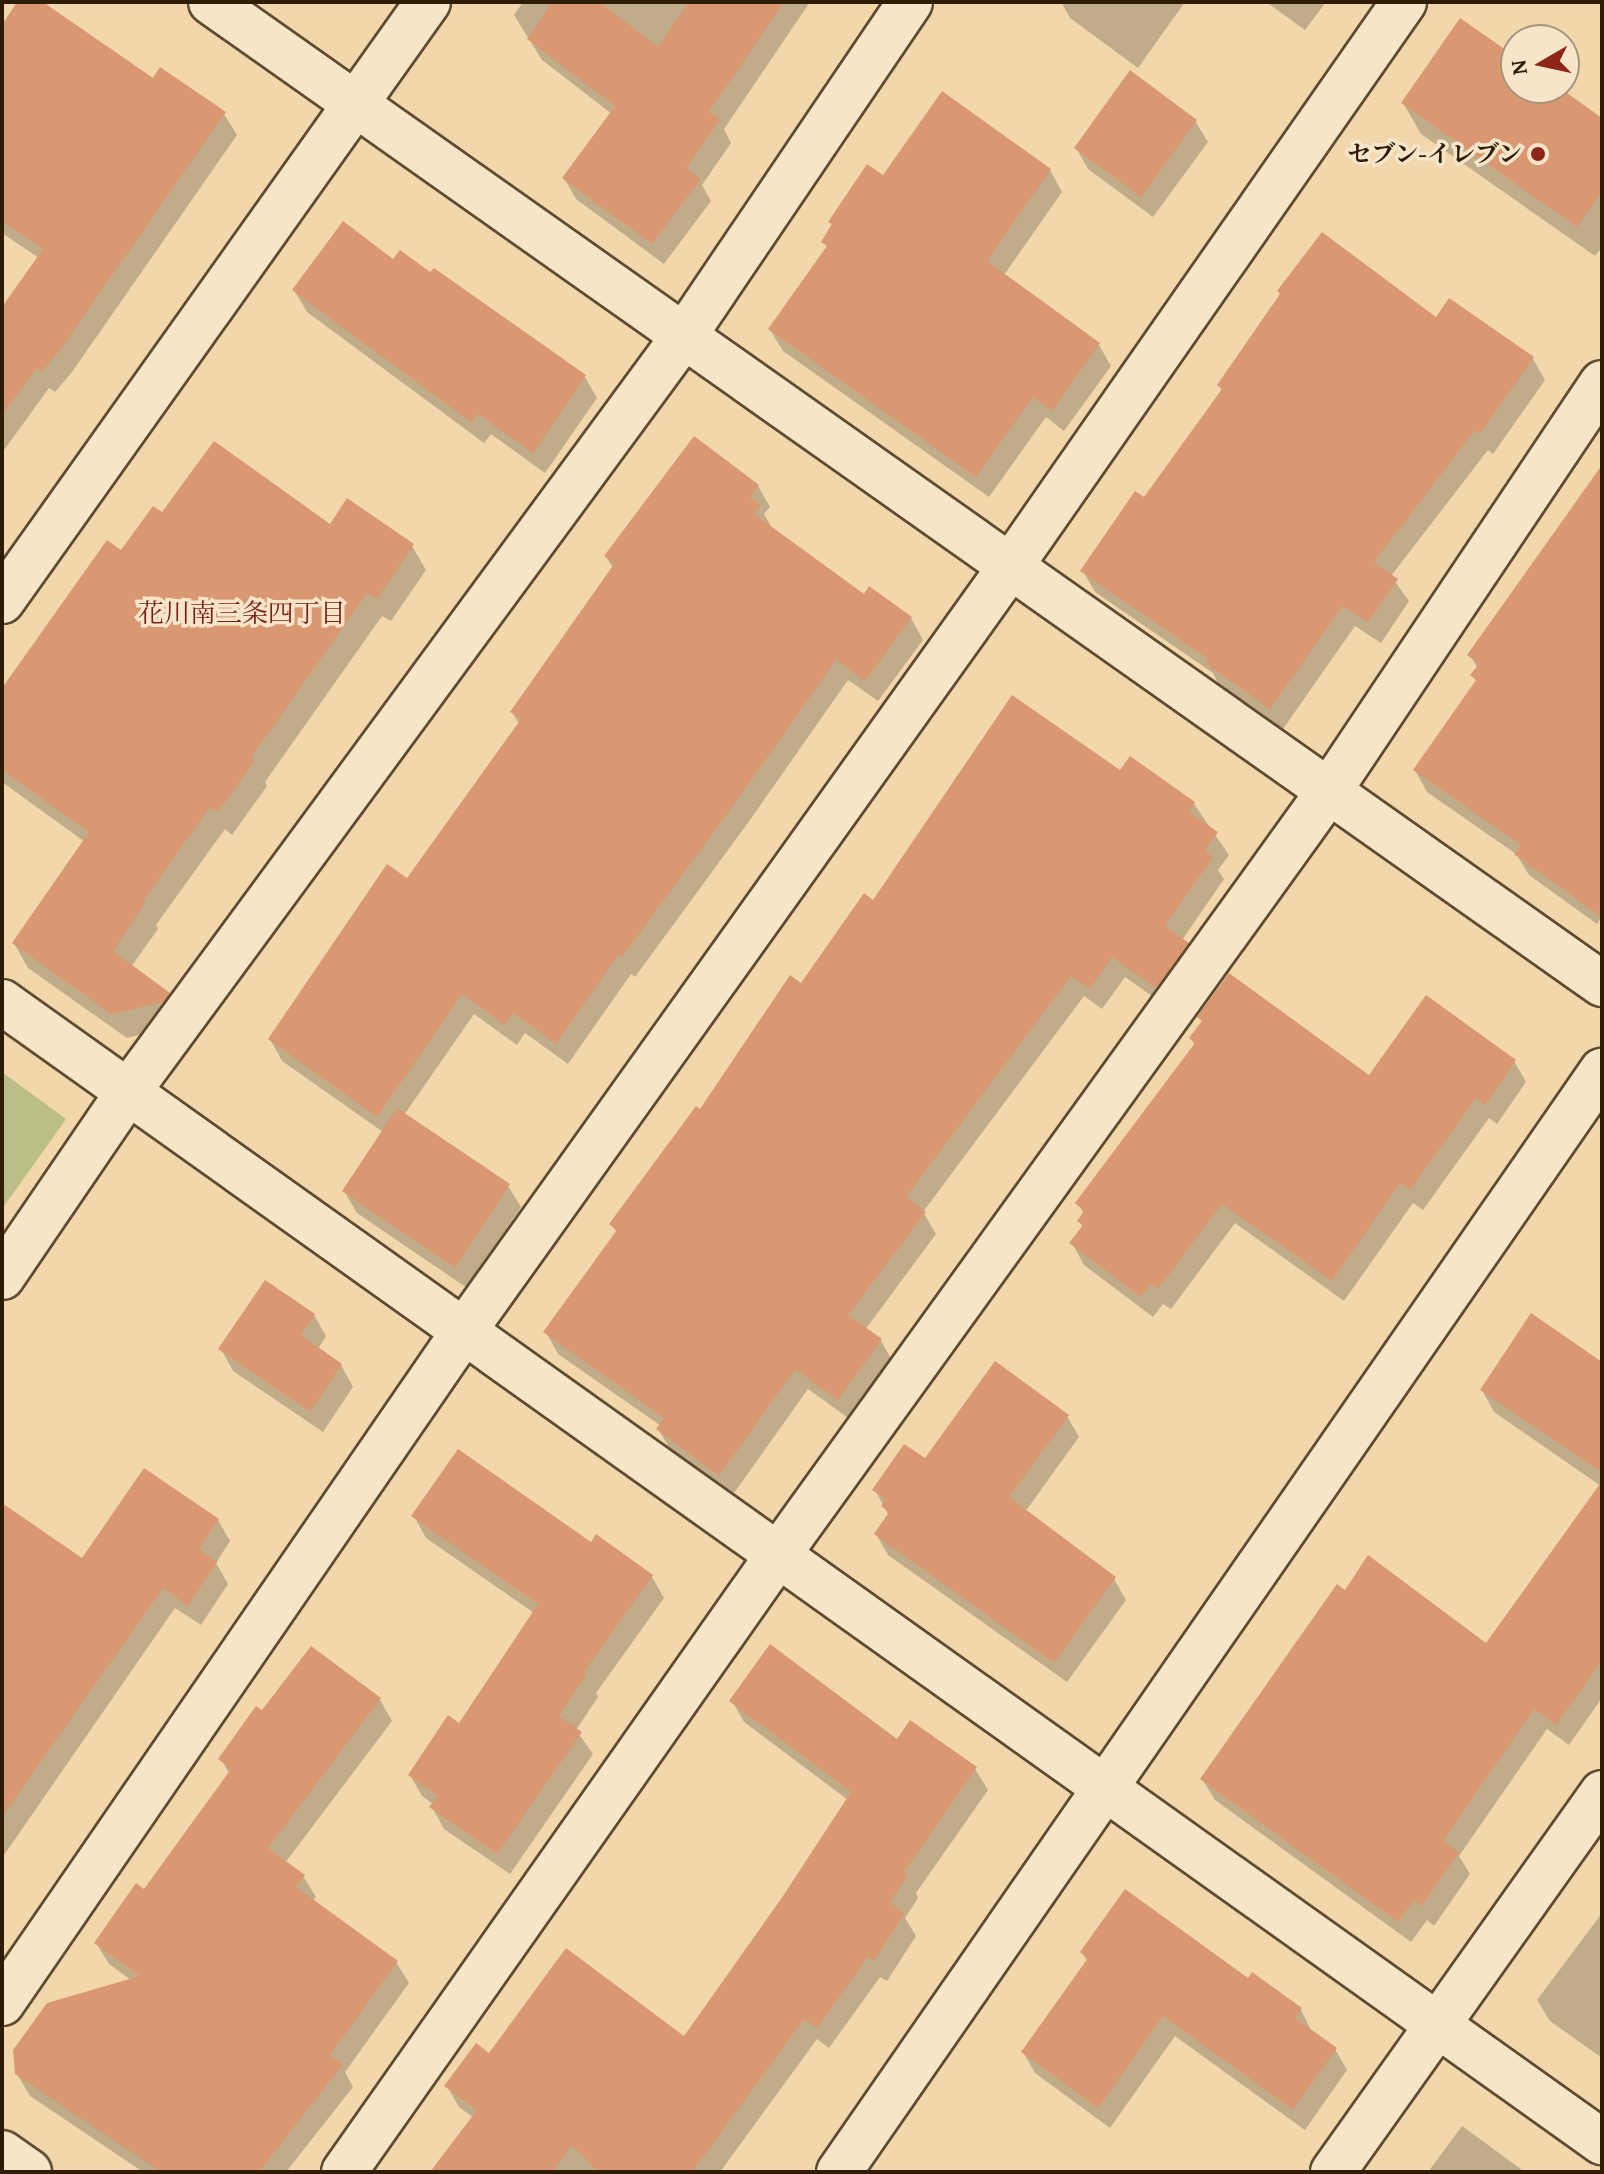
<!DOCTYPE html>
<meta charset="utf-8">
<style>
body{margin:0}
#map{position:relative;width:1604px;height:2174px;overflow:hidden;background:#f2d7ad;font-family:"Gentium Book Plus","Noto Serif JP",serif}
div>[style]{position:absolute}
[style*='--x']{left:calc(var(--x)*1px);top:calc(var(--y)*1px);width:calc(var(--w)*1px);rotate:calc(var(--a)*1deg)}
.green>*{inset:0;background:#bcbe89}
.shadow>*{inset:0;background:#0003}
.building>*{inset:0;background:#d99872}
.roads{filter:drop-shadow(2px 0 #5f4b2f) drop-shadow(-2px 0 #5f4b2f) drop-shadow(0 2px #5f4b2f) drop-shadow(0 -2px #5f4b2f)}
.minor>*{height:44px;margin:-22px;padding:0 22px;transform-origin:22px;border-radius:22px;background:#f7e5ca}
.dots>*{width:22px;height:22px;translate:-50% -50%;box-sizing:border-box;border:4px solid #f7e5ca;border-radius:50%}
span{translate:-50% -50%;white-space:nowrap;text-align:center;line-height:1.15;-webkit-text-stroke:7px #f7e5ca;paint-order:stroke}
.poi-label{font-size:24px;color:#2e1c05;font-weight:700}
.right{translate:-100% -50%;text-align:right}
.neighbourhood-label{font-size:26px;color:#7a1f14}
.frame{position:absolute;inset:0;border:4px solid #2e1c05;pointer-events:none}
.north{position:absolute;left:1500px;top:24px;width:80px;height:80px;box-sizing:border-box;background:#f7e5ca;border:2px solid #a7957b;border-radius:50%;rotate:261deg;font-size:22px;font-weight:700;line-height:32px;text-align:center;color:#2e1c05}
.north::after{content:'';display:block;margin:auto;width:28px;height:36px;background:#8f2418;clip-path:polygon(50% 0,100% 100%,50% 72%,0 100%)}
</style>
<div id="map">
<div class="green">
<div style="clip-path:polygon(2px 1072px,66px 1119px,2px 1209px)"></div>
</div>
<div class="shadow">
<div style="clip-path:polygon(20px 2px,39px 2px,154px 80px,224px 114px,237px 135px,72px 372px,55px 392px,49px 388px,2px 453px,2px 311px,39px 258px,2px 233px,2px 28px)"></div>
<div style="clip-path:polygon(523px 2px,810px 2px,724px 129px,731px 143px,702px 185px,711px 201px,664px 264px,576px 199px,564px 178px,612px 114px,542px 60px,514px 15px)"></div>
<div style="clip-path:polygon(1061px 2px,1185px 2px,1138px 68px,1070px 18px)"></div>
<div style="clip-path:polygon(1266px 2px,1326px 2px,1305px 30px)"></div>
<div style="clip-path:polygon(1516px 59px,1516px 88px,1557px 88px,1602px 120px,1602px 247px,1595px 256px,1421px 134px,1403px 103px)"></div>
<div style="clip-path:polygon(1195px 121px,1208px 142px,1153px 217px,1088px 169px,1076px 148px)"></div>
<div style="clip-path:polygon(1050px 170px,1062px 192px,1004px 275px,1099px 345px,1111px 366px,1064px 431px,1046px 417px,989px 497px,783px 351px,770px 330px,827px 248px,824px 242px,833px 226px,831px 222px,884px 177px)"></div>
<div style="clip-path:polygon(434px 271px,585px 377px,597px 398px,545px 473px,491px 434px,484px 443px,307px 312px,294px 290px,431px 275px)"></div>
<div style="clip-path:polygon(1436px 320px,1533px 359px,1545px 380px,1493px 454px,1488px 450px,1391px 576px,1409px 601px,1381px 643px,1355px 626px,1283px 729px,1219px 685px,1213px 673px,1095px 592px,1083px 571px,1144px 500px,1222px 391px,1219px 385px)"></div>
<div style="clip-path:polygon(758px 486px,770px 507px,764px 514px,772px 528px,864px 597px,911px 618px,923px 640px,878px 701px,848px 680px,750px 820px,635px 977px,631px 974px,568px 1064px,525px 1033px,517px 1045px,474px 1014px,404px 1115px,508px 1186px,521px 1207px,467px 1288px,357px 1213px,344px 1191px,383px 1132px,282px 1061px,270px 1039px,408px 881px,520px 725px,512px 712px,613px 568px,606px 557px)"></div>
<div style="clip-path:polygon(163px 515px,331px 527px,412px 546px,426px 570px,391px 621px,382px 616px,265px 782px,267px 786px,232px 835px,225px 829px,156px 925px,158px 929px,131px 967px,169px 994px,182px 1018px,176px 1026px,127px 1038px,28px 968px,14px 943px,85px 842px,2px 782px,2px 691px,121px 553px)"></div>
<div style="clip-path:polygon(1602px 521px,1602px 916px,1597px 924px,1529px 875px,1516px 854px,1427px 792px,1415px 770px,1477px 682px,1473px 675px,1478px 669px,1470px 655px)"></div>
<div style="clip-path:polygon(1121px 773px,1194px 804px,1229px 855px,1218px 870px,1224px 879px,1182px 940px,1199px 966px,1169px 1008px,1125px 977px,1102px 1009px,1084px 996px,923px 1212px,936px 1234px,865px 1330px,881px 1341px,893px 1362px,851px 1420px,808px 1389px,732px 1496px,671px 1450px,658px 1429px,661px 1426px,558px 1354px,546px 1332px,617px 1233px,611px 1224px,801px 986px,874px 903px)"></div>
<div style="clip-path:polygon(1199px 1017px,1370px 1078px,1514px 1061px,1526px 1082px,1497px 1124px,1489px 1118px,1423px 1210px,1413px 1203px,1344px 1301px,1235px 1223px,1171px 1309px,1163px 1304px,1153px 1317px,1084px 1265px,1072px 1243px,1083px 1228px,1079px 1221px,1084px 1214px,1078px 1203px,1195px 1045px,1191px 1038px,1203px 1023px)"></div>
<div style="clip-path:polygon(314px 1315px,326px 1336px,318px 1349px,341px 1365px,353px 1387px,323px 1432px,233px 1371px,221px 1349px)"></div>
<div style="clip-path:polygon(1602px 1364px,1602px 1698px,1569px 1745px,1547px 1729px,1459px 1856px,1470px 1874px,1434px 1926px,1427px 1920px,1411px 1942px,1215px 1800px,1202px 1779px,1345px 1592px,1487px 1646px,1601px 1486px,1494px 1412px,1482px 1390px)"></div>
<div style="clip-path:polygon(1067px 1416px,1079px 1437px,1025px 1512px,1114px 1579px,1126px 1600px,1067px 1682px,888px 1555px,876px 1534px,889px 1516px,875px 1490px,925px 1461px)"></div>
<div style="clip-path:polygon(2px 1506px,83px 1561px,218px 1520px,230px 1541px,216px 1563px,228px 1584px,201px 1625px,175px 1608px,2px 1858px)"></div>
<div style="clip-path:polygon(414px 1516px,591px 1544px,652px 1577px,664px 1598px,596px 1693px,598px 1697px,576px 1730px,593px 1754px,510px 1874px,444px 1829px,432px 1807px,434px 1805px,422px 1796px,410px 1775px,460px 1725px,534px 1613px,426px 1538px)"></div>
<div style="clip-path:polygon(380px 1700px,392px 1721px,285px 1863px,303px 1876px,316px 1897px,312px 1902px,396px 1962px,409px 1983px,345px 2072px,353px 2087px,286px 2172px,143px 2172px,30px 2096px,17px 2074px,131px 1980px,109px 1964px,96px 1943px,145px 1892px,230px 1775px,221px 1759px,262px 1713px)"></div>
<div style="clip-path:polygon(732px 1701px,897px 1742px,975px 1769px,988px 1790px,916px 1893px,918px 1898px,905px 1918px,916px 1936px,887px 1981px,880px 1977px,829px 2048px,817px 2039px,720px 2172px,432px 2172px,474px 2118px,459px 2107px,447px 2086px,489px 2055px,685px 2039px,783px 1900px,848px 1800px,744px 1722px)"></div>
<div style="clip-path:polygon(1602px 1913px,1602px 2058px,1550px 2021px,1537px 2000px)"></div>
<div style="clip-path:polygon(1082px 1953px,1248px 1980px,1301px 2010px,1312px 2032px,1335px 2049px,1347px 2070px,1305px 2130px,1175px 2036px,1110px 2128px,1035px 2073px,1023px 2052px,1088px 1962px)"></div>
<div style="clip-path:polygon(1462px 2126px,1525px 2172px,1428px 2172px)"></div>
</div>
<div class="building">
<div style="clip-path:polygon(17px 2px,43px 2px,153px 78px,160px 67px,226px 112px,60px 350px,42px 372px,37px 368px,2px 415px,2px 307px,43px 249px,2px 221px,2px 25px)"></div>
<div style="clip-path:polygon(552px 2px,600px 2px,658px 47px,689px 2px,784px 2px,709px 112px,720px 120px,686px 168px,701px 179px,652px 244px,562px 178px,615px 106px,527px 39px)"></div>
<div style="clip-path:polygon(1460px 18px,1516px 57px,1516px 88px,1560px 88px,1602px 118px,1602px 191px,1577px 227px,1401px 103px)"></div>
<div style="clip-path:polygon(1130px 70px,1197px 120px,1141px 197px,1074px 148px)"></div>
<div style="clip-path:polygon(942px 91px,1051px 169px,987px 261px,1100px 343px,1052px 411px,1033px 397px,976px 477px,768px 329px,827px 246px,821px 242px,832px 224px,828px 222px,867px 164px,883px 175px)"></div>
<div style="clip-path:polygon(343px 221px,393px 259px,400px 250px,430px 272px,434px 268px,586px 375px,533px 453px,478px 414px,472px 423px,292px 290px)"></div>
<div style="clip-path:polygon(1322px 232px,1436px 317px,1449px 298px,1534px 357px,1480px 434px,1475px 430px,1374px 562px,1398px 579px,1368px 623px,1343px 606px,1270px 709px,1205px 663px,1208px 659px,1080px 571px,1135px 491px,1144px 497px,1222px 389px,1217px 385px,1280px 294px,1277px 291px)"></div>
<div style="clip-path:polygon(694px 436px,759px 485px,750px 497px,761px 505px,754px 514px,864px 594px,869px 586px,912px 617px,865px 681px,836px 660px,738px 799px,622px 957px,619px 954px,556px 1044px,513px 1013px,505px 1025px,462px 994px,377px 1117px,268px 1039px,387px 864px,407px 878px,521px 719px,510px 712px,614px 564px,604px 556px)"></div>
<div style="clip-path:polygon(214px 441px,330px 524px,347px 498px,414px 544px,377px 599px,367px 593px,251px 758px,255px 760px,218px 812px,210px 807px,143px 901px,145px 903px,113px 951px,170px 993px,163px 1002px,111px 1014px,12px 943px,89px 832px,2px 770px,2px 688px,107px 540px,121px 550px,153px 506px,162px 512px)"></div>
<div style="clip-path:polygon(1602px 465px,1602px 917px,1514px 854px,1521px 845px,1413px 770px,1476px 680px,1470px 675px,1479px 664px,1467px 655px)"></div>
<div style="clip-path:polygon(1012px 695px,1120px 770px,1130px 756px,1195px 802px,1189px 812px,1218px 832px,1205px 851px,1213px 857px,1165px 926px,1189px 943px,1156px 988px,1112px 957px,1090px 989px,1071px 976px,906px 1197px,926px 1212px,848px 1315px,882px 1339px,838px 1400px,795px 1369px,719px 1476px,656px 1429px,664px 1418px,543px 1332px,617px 1230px,609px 1224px,696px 1106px,700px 1109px,790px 975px,801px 983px,864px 893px,873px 900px)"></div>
<div style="clip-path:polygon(1229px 973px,1369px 1075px,1426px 995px,1516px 1060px,1485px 1105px,1476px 1098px,1410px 1190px,1400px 1183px,1332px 1281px,1222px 1204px,1158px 1289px,1151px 1284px,1141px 1297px,1069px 1243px,1083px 1225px,1077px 1221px,1084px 1211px,1075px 1203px,1195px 1043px,1189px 1038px,1202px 1021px,1197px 1017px)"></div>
<div style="clip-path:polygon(397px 1108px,510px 1184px,455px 1268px,342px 1191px)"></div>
<div style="clip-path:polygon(265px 1280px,315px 1314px,301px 1335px,342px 1364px,310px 1412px,218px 1349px)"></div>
<div style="clip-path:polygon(1531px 1313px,1602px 1362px,1602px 1472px,1480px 1390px)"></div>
<div style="clip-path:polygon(995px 1361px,1069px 1415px,1009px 1497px,1116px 1577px,1054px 1663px,874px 1534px,889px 1512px,881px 1506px,885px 1499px,872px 1490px,904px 1444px,925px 1458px)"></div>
<div style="clip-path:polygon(458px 1449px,591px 1542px,596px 1534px,653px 1575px,584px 1672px,587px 1674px,559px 1716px,582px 1732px,497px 1854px,429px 1807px,438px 1796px,408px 1775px,448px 1715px,459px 1723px,538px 1604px,411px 1516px)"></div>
<div style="clip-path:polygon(144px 1468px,219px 1519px,199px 1549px,217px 1562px,188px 1606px,163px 1588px,2px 1817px,2px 1503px,82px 1558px)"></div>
<div style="clip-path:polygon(1602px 1481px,1602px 1660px,1556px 1725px,1534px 1709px,1443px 1841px,1459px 1852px,1422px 1906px,1414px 1900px,1398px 1922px,1200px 1779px,1337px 1584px,1345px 1590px,1368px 1555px,1486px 1643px)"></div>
<div style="clip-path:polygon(770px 1644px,897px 1739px,910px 1720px,977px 1767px,904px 1872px,908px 1875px,890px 1902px,905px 1913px,874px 1961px,868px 1957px,817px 2028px,804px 2019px,692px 2172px,598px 2172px,572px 2145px,552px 2172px,430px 2172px,477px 2110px,444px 2086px,476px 2043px,489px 2053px,566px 1948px,684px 2036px,781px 1899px,851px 1792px,729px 1701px)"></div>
<div style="clip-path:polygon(311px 1646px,381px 1698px,268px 1848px,305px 1875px,296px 1887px,398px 1961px,330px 2055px,343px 2064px,259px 2172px,161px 2172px,15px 2074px,13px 2050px,47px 2003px,140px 1976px,94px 1943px,136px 1883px,144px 1889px,231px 1769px,218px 1759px,256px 1706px,262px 1710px)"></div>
<div style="clip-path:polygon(1125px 1889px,1248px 1978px,1252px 1972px,1302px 2008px,1295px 2018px,1337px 2048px,1293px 2110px,1163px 2016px,1098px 2108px,1021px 2052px,1088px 1958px,1080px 1952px)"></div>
</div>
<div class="roads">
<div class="minor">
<div style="--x:211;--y:2;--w:1703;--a:35.22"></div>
<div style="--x:2;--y:601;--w:735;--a:-54.58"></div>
<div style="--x:2;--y:1002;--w:1965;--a:35.47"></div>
<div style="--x:2;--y:1277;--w:224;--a:-55.7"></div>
<div style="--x:128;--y:1092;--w:938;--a:-53.67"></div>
<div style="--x:684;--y:336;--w:403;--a:-55.9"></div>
<div style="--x:2;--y:2003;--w:815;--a:-55.49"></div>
<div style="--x:464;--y:1331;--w:939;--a:-54.45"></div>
<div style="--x:1010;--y:567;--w:689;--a:-55.11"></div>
<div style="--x:2;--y:2153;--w:33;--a:35"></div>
<div style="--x:344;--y:2172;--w:754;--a:-54.88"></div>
<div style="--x:778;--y:1555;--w:942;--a:-54.2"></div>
<div style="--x:1329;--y:791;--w:491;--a:-56.2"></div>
<div style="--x:839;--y:2172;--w:1340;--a:-55.28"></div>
<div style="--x:1333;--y:2172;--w:465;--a:-54.6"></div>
</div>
</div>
<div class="dots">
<div style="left:1538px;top:154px;background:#8f2418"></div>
</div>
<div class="poi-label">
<span class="right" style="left:1522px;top:154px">セブン-イレブン</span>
</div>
<div class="neighbourhood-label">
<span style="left:242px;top:613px">花川南三条四丁目</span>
</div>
<div class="frame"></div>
<div class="north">N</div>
</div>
